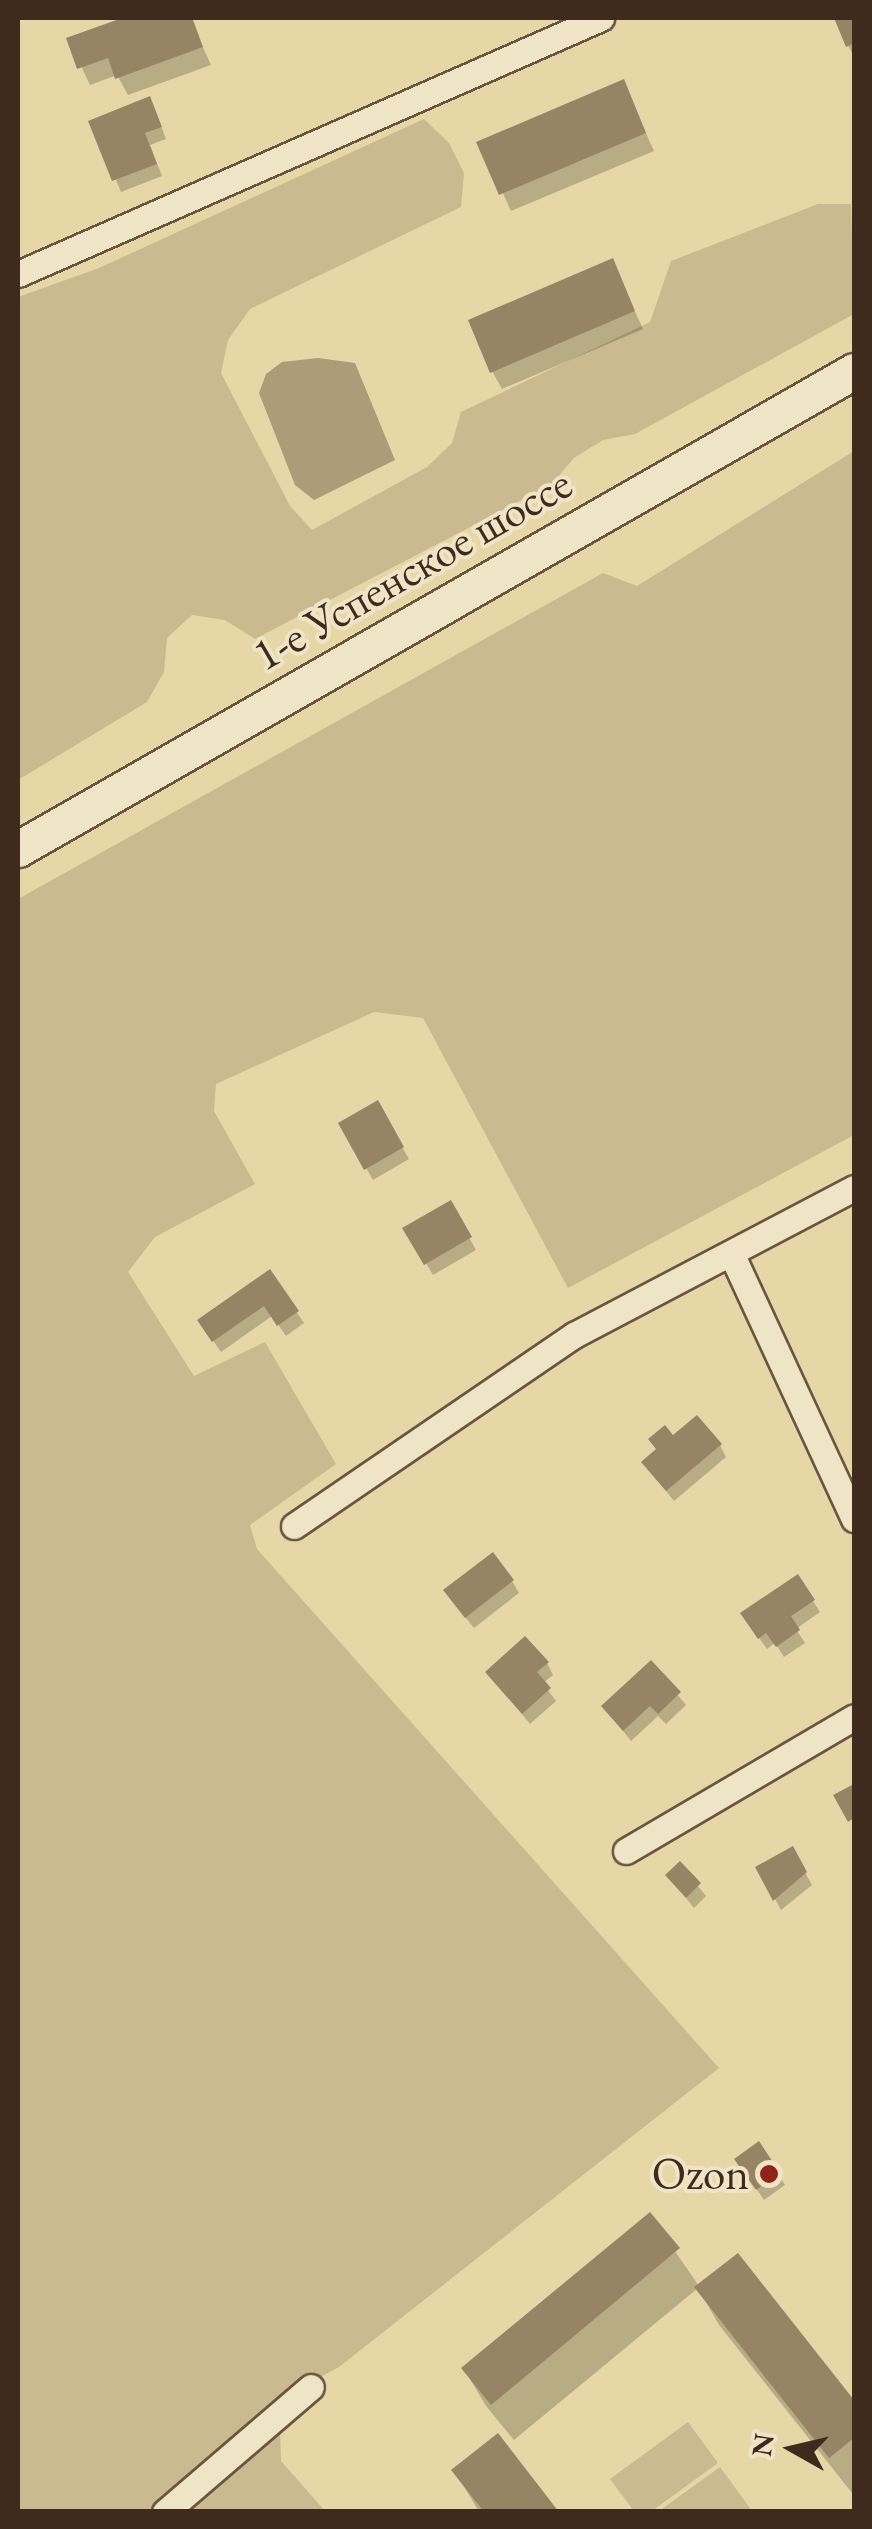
<!DOCTYPE html>
<meta charset="utf-8">
<style>
body{margin:0}
#map{position:relative;width:872px;height:2529px;overflow:hidden;background:#e7d7a7;font-family:"EB Garamond",serif}
div>[style]{position:absolute}
[style*='--x']{left:calc(var(--x)*1px);top:calc(var(--y)*1px);width:calc(var(--w)*1px);rotate:calc(var(--a)*1deg)}
.green>*{inset:0;background:#cbba90}
.water>*{inset:0;background:#ae9c78}
.shadow>*{inset:0;background:#0003}
.building>*{inset:0;background:#978465}
.roads{filter:drop-shadow(2px 0 #6a5540) drop-shadow(-2px 0 #6a5540) drop-shadow(0 2px #6a5540) drop-shadow(0 -2px #6a5540)}
.minor>*{height:25px;margin:-12.5px;padding:0 12.5px;transform-origin:12.5px;border-radius:12.5px;background:#efe5c6}
.secondary>*{height:35px;margin:-17.5px;padding:0 17.5px;transform-origin:17.5px;border-radius:17.5px;background:#efe5c6}
.dots>*{width:28px;height:28px;translate:-50% -50%;box-sizing:border-box;border:5px solid #efe5c6;border-radius:50%}
span{translate:-50% -50%;white-space:nowrap;text-align:center;line-height:1.15;-webkit-text-stroke:8px #efe5c6;paint-order:stroke}
.street-label{font-size:45px;color:#402a1d}
.poi-label{font-size:45px;color:#402a1d}
.right{translate:-100% -50%;text-align:right}
.frame{position:absolute;inset:0;border:20px solid #402a1d;pointer-events:none}
.north{position:absolute;left:742px;top:2399px;width:100px;height:100px;-webkit-text-stroke:8px #efe5c6;paint-order:stroke;rotate:278deg;font-size:28px;font-weight:700;line-height:40px;text-align:center;color:#402a1d}
.north::after{content:'';display:block;margin:auto;width:35px;height:45px;background:#402a1d;clip-path:polygon(50% 0,100% 100%,50% 72%,0 100%)}
</style>
<div id="map">
<div class="green">
<div style="clip-path:polygon(424px 119px,449px 143px,464px 173px,461px 207px,250px 309px,228px 340px,221px 373px,290px 506px,312px 530px,427px 467px,452px 443px,461px 412px,650px 322px,671px 261px,818px 204px,851px 204px,854px 314px,635px 434px,603px 440px,574px 458px,551px 485px,255px 639px,225px 620px,192px 615px,167px 638px,164px 672px,147px 702px,18px 780px,18px 297px,99px 268px)"></div>
<div style="clip-path:polygon(854px 451px,854px 1135px,568px 1288px,423px 1018px,374px 1012px,216px 1084px,214px 1111px,255px 1184px,155px 1237px,128px 1272px,194px 1376px,265px 1342px,336px 1464px,250px 1525px,257px 1549px,719px 2068px,339px 2367px,279px 2399px,281px 2461px,325px 2511px,18px 2511px,18px 899px,603px 573px,637px 586px)"></div>
<div style="clip-path:polygon(688px 2422px,718px 2463px,652px 2511px,634px 2511px,610px 2479px)"></div>
<div style="clip-path:polygon(720px 2467px,750px 2508px,746px 2511px,659px 2511px)"></div>
</div>
<div class="water">
<div style="clip-path:polygon(318px 358px,355px 363px,395px 460px,314px 500px,295px 485px,259px 393px,266px 374px,282px 362px)"></div>
</div>
<div class="shadow">
<div style="clip-path:polygon(130px 18px,182px 18px,185px 26px,192px 23px,211px 65px,128px 95px,117px 75px,90px 85px,69px 40px)"></div>
<div style="clip-path:polygon(837px 18px,854px 18px,854px 56px,848px 46px)"></div>
<div style="clip-path:polygon(623px 82px,654px 151px,511px 211px,480px 143px)"></div>
<div style="clip-path:polygon(155px 111px,166px 139px,150px 145px,162px 176px,121px 192px,92px 122px)"></div>
<div style="clip-path:polygon(612px 262px,643px 329px,502px 389px,492px 371px)"></div>
<div style="clip-path:polygon(377px 1104px,409px 1159px,373px 1180px,341px 1124px)"></div>
<div style="clip-path:polygon(450px 1203px,476px 1250px,433px 1275px,406px 1229px)"></div>
<div style="clip-path:polygon(269px 1272px,304px 1323px,286px 1336px,272px 1316px,221px 1352px,207px 1332px)"></div>
<div style="clip-path:polygon(673px 1438px,720px 1445px,726px 1457px,674px 1501px,644px 1463px)"></div>
<div style="clip-path:polygon(512px 1581px,519px 1593px,474px 1628px,453px 1602px)"></div>
<div style="clip-path:polygon(813px 1601px,820px 1612px,796px 1629px,805px 1643px,784px 1657px,775px 1643px,767px 1649px,750px 1625px)"></div>
<div style="clip-path:polygon(547px 1663px,553px 1675px,543px 1683px,556px 1701px,530px 1724px,488px 1672px)"></div>
<div style="clip-path:polygon(651px 1663px,686px 1705px,666px 1724px,658px 1716px,631px 1741px,604px 1707px)"></div>
<div style="clip-path:polygon(792px 1849px,812px 1885px,781px 1910px,758px 1868px)"></div>
<div style="clip-path:polygon(680px 1864px,706px 1896px,694px 1908px,668px 1875px)"></div>
<div style="clip-path:polygon(744px 2171px,778px 2174px,785px 2185px,764px 2200px)"></div>
<div style="clip-path:polygon(650px 2215px,699px 2286px,737px 2256px,854px 2404px,852px 2493px,719px 2325px,698px 2288px,514px 2440px,486px 2406px,464px 2369px)"></div>
<div style="clip-path:polygon(455px 2471px,556px 2512px,479px 2512px)"></div>
</div>
<div class="building">
<div style="clip-path:polygon(122px 18px,193px 20px,203px 47px,115px 79px,108px 58px,77px 69px,66px 38px)"></div>
<div style="clip-path:polygon(834px 18px,854px 18px,854px 43px,846px 47px)"></div>
<div style="clip-path:polygon(624px 79px,646px 133px,499px 195px,476px 142px)"></div>
<div style="clip-path:polygon(150px 96px,162px 127px,145px 133px,157px 164px,112px 181px,88px 121px)"></div>
<div style="clip-path:polygon(613px 258px,635px 311px,490px 373px,468px 320px)"></div>
<div style="clip-path:polygon(378px 1100px,404px 1147px,364px 1170px,338px 1123px)"></div>
<div style="clip-path:polygon(451px 1200px,472px 1237px,424px 1265px,402px 1228px)"></div>
<div style="clip-path:polygon(270px 1269px,299px 1311px,277px 1326px,264px 1306px,212px 1342px,197px 1320px)"></div>
<div style="clip-path:polygon(697px 1415px,722px 1444px,666px 1491px,641px 1462px,656px 1449px,648px 1439px,665px 1425px,673px 1435px)"></div>
<div style="clip-path:polygon(493px 1552px,514px 1580px,465px 1618px,443px 1590px)"></div>
<div style="clip-path:polygon(798px 1574px,815px 1600px,791px 1616px,800px 1630px,776px 1647px,766px 1633px,758px 1639px,740px 1613px)"></div>
<div style="clip-path:polygon(525px 1636px,549px 1662px,537px 1672px,551px 1688px,522px 1714px,485px 1672px)"></div>
<div style="clip-path:polygon(651px 1660px,681px 1692px,658px 1714px,650px 1706px,623px 1731px,601px 1706px)"></div>
<div style="clip-path:polygon(854px 1784px,854px 1818px,848px 1822px,833px 1795px)"></div>
<div style="clip-path:polygon(793px 1846px,807px 1872px,773px 1901px,755px 1867px)"></div>
<div style="clip-path:polygon(680px 1861px,701px 1883px,686px 1898px,665px 1875px)"></div>
<div style="clip-path:polygon(759px 2141px,780px 2173px,756px 2190px,734px 2159px)"></div>
<div style="clip-path:polygon(650px 2212px,680px 2248px,491px 2405px,461px 2368px)"></div>
<div style="clip-path:polygon(738px 2253px,854px 2400px,854px 2438px,829px 2458px,694px 2287px)"></div>
<div style="clip-path:polygon(498px 2433px,559px 2512px,484px 2512px,451px 2470px)"></div>
</div>
<div class="roads">
<div class="minor">
<div style="--x:18;--y:274;--w:637;--a:-23.71"></div>
<div style="--x:732;--y:1255;--w:291;--a:65.2"></div>
<div style="--x:294;--y:1526;--w:339;--a:-34.3"></div>
<div style="--x:574;--y:1335;--w:316;--a:-27.7"></div>
<div style="--x:626;--y:1851;--w:264;--a:-30.4"></div>
<div style="--x:165;--y:2512;--w:192;--a:-40.6"></div>
</div>
<div class="secondary">
<div style="--x:18;--y:849;--w:963;--a:-29.76"></div>
</div>
</div>
<div class="dots">
<div style="left:769px;top:2174px;background:#8f2418"></div>
</div>
<div class="street-label">
<span style="left:412px;top:569px;rotate:-30deg">1-е Успенское шоссе</span>
</div>
<div class="poi-label">
<span class="right" style="left:749px;top:2174px">Ozon</span>
</div>
<div class="frame"></div>
<div class="north">N</div>
</div>
